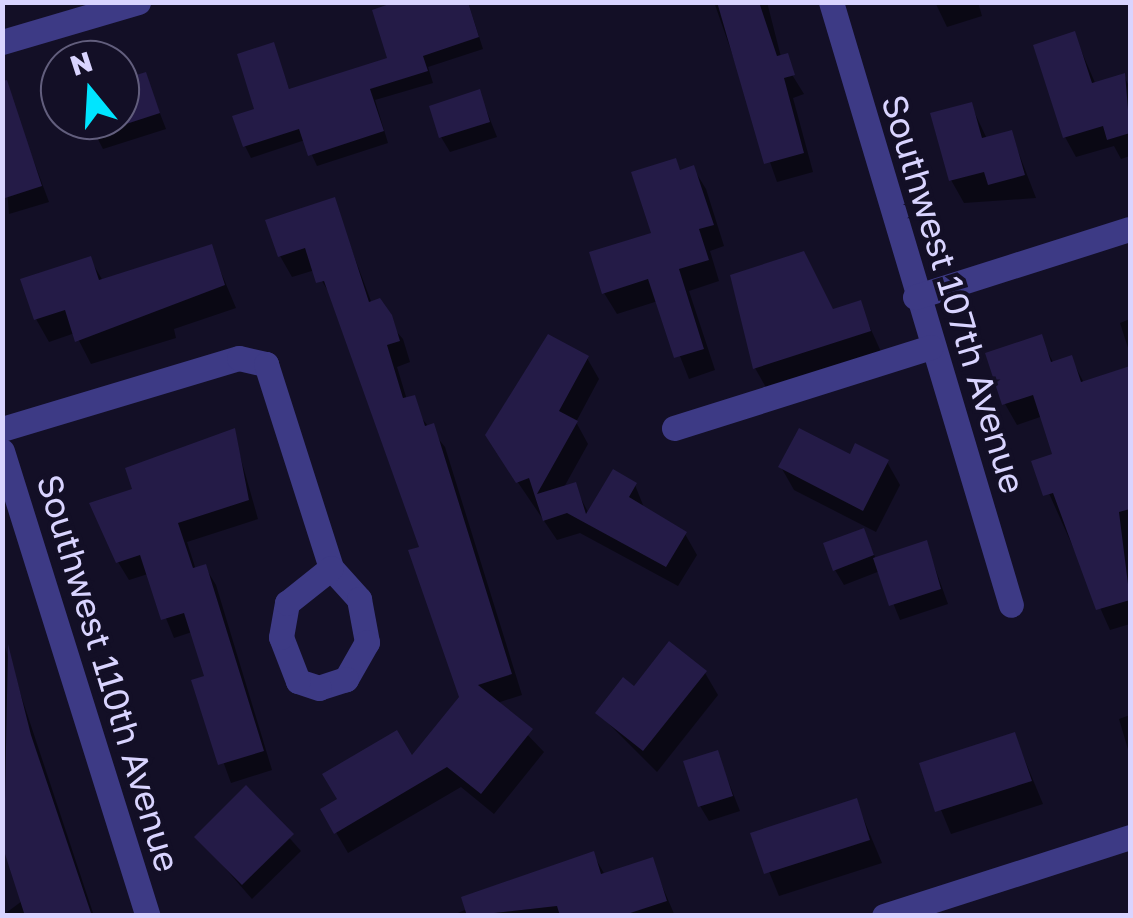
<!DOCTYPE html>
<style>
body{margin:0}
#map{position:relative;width:1133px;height:918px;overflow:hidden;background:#130f26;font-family:"Golos Text",sans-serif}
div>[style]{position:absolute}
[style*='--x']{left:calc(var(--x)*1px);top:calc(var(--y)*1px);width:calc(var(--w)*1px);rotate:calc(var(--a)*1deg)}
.shadow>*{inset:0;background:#0007}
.building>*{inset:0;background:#241b47}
.minor>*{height:25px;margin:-12.5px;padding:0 12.5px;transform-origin:12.5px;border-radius:12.5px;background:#3d3a85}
span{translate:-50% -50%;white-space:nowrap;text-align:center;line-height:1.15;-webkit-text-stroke:8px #130f26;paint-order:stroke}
.street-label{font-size:35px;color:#d9d4ff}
.frame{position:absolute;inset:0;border:5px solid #d9d4ff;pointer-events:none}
.north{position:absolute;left:40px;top:40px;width:100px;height:100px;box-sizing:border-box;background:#130f26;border:2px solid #625e7d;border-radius:50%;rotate:342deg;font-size:28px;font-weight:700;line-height:40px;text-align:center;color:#d9d4ff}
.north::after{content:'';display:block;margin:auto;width:35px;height:45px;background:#00e5ff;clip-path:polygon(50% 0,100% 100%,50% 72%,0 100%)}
</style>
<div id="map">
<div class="shadow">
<div style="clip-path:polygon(403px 2px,468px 2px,483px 49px,428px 67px,433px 83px,375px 100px,388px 143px,317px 166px,305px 140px,251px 158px,245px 146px,272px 45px,290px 91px,390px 60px)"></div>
<div style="clip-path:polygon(714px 2px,767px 2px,781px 57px,804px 94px,793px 98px,813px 172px,777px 182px)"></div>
<div style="clip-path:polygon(935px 2px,978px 2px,982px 16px,947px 27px)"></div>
<div style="clip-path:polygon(1074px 34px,1096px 85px,1124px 76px,1130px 88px,1130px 156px,1121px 159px,1114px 146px,1076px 157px,1065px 137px,1036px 46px)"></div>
<div style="clip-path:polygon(145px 75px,166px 129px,103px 149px,88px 120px,120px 120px,120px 82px)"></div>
<div style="clip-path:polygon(479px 92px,497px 137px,450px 152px,441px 137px)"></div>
<div style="clip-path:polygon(971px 105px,987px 139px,1011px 133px,1036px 198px,964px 203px,951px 180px)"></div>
<div style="clip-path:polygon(18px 119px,49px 202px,9px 214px,2px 125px)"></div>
<div style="clip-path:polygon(675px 161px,681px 172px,693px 168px,706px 189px,724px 246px,710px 251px,719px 281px,689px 291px,715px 370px,689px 379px,658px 301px,617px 314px,604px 293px,654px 235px)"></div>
<div style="clip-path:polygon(333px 200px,372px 304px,403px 339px,410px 362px,397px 367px,407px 400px,445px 447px,522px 695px,497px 703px,544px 752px,494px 814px,461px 787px,348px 853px,323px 810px,411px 760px,462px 698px,422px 548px,335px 302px,315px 270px,292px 277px,280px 256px)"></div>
<div style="clip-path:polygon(210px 246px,236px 308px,174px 329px,176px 338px,91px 364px,75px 333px,49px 342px,36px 319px,90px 259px,103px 281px)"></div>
<div style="clip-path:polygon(859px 303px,882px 354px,768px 391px,755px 368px)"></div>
<div style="clip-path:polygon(1130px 319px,1130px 354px,1120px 323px)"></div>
<div style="clip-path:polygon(1040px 337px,1054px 364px,1071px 358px,1084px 383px,1130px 368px,1130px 428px,1121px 431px,1130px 460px,1130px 624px,1110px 630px,1035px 462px,1056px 456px,1043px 416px,1017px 425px,1005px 404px)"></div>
<div style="clip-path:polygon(587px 358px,599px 379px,576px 422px,588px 444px,563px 489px,574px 485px,589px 514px,635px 485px,645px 510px,685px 534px,697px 555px,678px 586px,580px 533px,557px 540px,500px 456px)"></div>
<div style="clip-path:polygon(233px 431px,258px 519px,187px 542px,196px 570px,205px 567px,216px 585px,272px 770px,231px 783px,194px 682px,207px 677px,192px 632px,174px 638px,148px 574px,129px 580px,118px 562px,135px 491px)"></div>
<div style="clip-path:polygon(851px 458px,887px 462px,900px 485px,876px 532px,794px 490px,781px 467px)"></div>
<div style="clip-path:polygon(863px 531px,876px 559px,926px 543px,948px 604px,900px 620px,880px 571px,844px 585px,835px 570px)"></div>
<div style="clip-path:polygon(2px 638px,94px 916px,2px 916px,22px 901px,2px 823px)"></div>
<div style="clip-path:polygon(705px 673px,718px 695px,657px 772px,598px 713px,634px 689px)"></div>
<div style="clip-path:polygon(1130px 715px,1130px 756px,1119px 719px)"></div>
<div style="clip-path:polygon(1014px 734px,1043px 804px,951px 834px,922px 764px)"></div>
<div style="clip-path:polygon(717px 753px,740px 811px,709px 821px,700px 806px)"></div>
<div style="clip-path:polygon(246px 789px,301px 851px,252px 899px,198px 837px)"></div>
<div style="clip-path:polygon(856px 801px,882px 863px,779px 896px,754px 835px)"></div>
<div style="clip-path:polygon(593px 854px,605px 875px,651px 860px,675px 916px,451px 916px)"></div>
</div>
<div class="building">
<div style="clip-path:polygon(395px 2px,468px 2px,479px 37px,423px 56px,428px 71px,370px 89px,384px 131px,308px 156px,299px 129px,243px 147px,232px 116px,254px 109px,237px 54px,274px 42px,289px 89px,387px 58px,372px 10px)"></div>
<div style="clip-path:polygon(717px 2px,759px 2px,777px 56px,788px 53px,795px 75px,784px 78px,804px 153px,764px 164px)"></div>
<div style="clip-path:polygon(1075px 31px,1092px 83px,1125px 73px,1130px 133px,1107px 140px,1103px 126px,1063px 138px,1033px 45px)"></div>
<div style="clip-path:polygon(146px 72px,160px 113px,120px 126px,120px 80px)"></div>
<div style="clip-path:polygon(7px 80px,42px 186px,2px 199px,2px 81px)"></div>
<div style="clip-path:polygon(480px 89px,490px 122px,439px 138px,429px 106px)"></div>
<div style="clip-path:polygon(972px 102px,982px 138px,1012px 130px,1025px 175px,988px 185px,984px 172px,949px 181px,930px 113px)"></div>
<div style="clip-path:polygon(676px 158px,680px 170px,694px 165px,714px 225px,699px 229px,709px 260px,679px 269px,704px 349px,674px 358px,648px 279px,602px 294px,589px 252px,651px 233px,631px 172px)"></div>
<div style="clip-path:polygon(335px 197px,369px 302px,380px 298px,392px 315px,400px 341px,387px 345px,403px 398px,415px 395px,425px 426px,434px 423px,512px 674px,478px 685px,533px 729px,481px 794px,447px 767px,334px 834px,320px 809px,337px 799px,322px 774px,397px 730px,412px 755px,459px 697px,408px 550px,419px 547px,324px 281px,316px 283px,305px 248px,278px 257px,265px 220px)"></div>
<div style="clip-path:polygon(212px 244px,225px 285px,75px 342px,65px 310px,34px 320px,20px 279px,91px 256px,99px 280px)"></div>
<div style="clip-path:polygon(804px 251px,833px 309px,861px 300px,871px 331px,753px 369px,730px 275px)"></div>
<div style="clip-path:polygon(548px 334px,589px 356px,559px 411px,578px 421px,537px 494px,576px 482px,586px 514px,613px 469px,637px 483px,629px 497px,687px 532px,666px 567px,567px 513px,543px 521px,529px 478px,516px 483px,485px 435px)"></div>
<div style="clip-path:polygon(1042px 334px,1051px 362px,1072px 355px,1081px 382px,1130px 366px,1130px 509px,1119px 512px,1130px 600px,1096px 610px,1053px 493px,1043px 496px,1031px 461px,1052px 454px,1033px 395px,1002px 405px,985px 353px)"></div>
<div style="clip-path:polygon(235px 428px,249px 500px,178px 523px,193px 568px,206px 564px,264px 751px,218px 765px,191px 680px,204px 676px,184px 613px,161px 620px,140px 555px,116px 563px,89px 503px,132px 489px,125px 468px)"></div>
<div style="clip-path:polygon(799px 428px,850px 454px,855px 443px,889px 460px,863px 511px,778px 467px)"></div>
<div style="clip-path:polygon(864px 528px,874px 555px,833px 571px,823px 543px)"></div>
<div style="clip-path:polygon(927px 540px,941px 589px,889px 606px,873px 558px)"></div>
<div style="clip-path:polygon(669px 641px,707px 671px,643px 751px,595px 713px,623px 677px,634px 686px)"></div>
<div style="clip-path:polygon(8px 644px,31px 735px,92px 916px,25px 916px,4px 851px)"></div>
<div style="clip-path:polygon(1015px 732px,1032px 781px,935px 812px,919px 763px)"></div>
<div style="clip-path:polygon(718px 750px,733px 796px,698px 807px,683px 761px)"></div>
<div style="clip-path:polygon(246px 785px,294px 834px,242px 885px,194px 837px)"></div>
<div style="clip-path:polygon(857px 798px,870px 840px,764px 874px,750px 833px)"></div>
<div style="clip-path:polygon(594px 851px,601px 874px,653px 857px,667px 901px,621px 916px,560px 916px,557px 906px,467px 916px,461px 897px)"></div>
</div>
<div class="minor">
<div style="--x:831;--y:2;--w:629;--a:73.38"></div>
<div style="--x:2;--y:42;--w:142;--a:-16.4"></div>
<div style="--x:915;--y:297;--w:225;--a:-17.6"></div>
<div style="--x:674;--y:428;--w:269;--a:-17.5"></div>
<div style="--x:2;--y:429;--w:247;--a:-16.7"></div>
<div style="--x:239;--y:358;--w:28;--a:13"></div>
<div style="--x:266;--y:364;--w:214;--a:72.3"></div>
<div style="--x:331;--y:568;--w:42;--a:47.9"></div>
<div style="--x:359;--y:599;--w:44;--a:79.5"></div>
<div style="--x:367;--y:642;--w:43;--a:119.6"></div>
<div style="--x:346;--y:679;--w:28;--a:162"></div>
<div style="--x:319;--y:688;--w:22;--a:-162"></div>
<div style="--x:298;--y:681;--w:47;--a:-111.1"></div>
<div style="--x:281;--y:637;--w:35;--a:-80"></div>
<div style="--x:287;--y:603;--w:56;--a:-38.5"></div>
<div style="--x:2;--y:451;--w:487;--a:72.6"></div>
<div style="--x:884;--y:916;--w:258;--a:-17.8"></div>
</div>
<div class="street-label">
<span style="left:954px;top:294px;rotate:73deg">Southwest 107th Avenue</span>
<span style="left:109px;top:673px;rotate:73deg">Southwest 110th Avenue</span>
</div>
<div class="frame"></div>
<div class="north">N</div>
</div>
